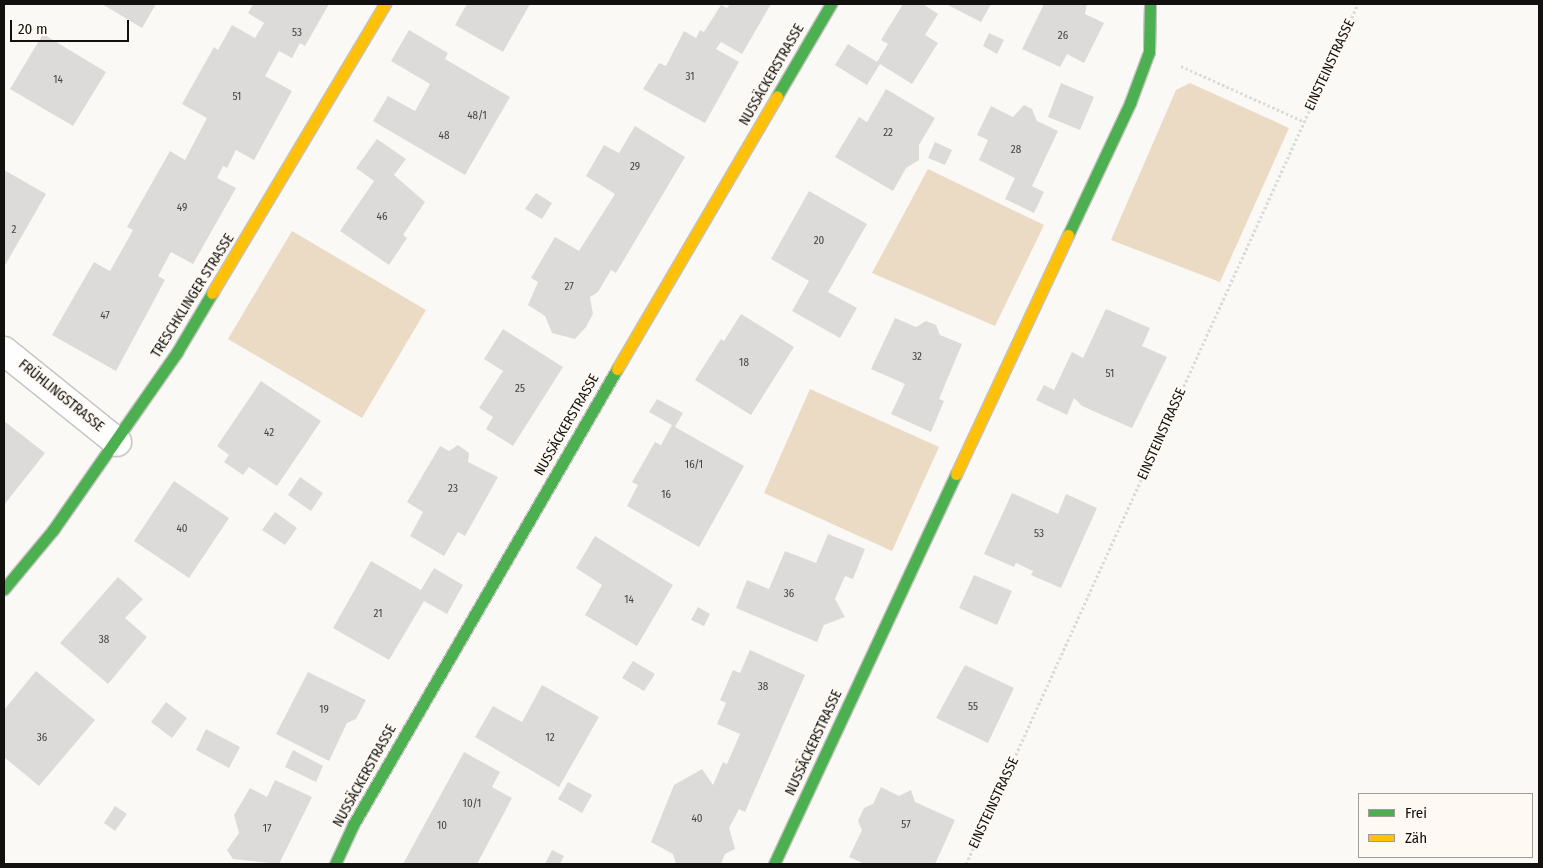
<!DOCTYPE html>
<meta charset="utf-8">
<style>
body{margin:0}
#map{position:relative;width:1543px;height:868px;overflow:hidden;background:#fbf9f6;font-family:"Fira Sans Condensed",sans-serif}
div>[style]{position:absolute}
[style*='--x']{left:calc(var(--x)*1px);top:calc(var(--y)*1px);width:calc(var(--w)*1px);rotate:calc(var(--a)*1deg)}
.green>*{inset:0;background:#ebdac4}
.building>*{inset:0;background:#dddbd9}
.path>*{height:3px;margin-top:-1.5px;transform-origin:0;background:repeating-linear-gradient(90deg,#dadad9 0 2.5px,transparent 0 5px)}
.roads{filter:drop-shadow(1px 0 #c4c2c0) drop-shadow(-1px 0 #c4c2c0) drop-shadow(0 1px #c4c2c0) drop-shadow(0 -1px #c4c2c0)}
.street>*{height:28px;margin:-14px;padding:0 14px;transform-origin:14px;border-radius:14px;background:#fefefe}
.fast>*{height:11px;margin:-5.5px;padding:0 5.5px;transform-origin:5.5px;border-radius:5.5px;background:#4caf50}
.slow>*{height:11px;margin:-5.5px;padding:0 5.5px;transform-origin:5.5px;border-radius:5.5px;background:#ffc107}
span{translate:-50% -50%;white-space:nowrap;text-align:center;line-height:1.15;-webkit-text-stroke:4px #fef9f3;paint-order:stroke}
.number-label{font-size:11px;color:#454442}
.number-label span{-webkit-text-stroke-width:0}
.street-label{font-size:14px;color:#12110f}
.frame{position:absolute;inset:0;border:5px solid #12110f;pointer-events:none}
.legend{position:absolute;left:1358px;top:793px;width:175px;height:65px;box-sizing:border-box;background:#fef9f3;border:1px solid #a09c98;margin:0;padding:6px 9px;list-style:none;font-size:15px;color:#12110f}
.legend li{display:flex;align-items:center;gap:10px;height:25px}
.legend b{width:25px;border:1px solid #a09c98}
.scale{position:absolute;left:10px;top:20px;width:119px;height:22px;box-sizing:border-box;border:2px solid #12110f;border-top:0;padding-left:6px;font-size:15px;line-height:18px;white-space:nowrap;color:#12110f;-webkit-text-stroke:4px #fef9f3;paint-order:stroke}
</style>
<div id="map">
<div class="green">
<div style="clip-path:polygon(1190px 83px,1289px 128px,1220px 282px,1111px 240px,1176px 90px)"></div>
<div style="clip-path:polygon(928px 169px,1044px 225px,995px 326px,872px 273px)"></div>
<div style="clip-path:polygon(292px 231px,426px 310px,362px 418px,228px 339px)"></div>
<div style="clip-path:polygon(810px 389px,939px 447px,892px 551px,764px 493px)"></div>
</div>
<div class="building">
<div style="clip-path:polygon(102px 4px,156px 4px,142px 28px)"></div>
<div style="clip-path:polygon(253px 4px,329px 4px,305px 46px,300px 43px,292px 58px,279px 51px,265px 76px,292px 91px,254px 160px,236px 150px,227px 168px,223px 166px,217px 178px,236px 188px,193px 264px,171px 252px,158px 276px,165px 280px,116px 371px,52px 335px,94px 262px,110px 271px,133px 230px,127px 227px,170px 151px,185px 160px,207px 118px,182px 104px,214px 47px,218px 50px,232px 25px,255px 38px,264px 23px,248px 13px)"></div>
<div style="clip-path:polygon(467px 4px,530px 4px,503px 52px,455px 25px)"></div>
<div style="clip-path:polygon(730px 4px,771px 4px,742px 54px,721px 42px,716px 49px,739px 62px,705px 123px,643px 89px,659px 63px,666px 66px,684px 31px,696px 38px,700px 30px,704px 32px,721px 5px,727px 8px)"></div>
<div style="clip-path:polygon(903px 4px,923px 4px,938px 14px,925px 35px,938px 43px,912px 84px,880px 64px,867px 85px,835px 65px,848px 44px,877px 62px,888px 44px,881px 40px)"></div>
<div style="clip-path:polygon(946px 4px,991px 4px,981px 22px)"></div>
<div style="clip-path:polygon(1044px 4px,1087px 4px,1085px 14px,1104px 23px,1084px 63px,1067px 54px,1060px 67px,1022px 49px)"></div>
<div style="clip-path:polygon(409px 30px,448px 53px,445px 59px,510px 97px,465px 175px,373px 121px,388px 96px,415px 111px,430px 84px,391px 61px)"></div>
<div style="clip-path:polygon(989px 33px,1004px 40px,997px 54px,983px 46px)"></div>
<div style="clip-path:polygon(43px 34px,106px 72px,73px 126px,10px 89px)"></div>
<div style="clip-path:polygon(1061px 83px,1094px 97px,1080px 130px,1048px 117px)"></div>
<div style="clip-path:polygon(886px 89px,935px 118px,919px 145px,919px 160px,906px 168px,893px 191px,835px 157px,859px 117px,867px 122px)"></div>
<div style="clip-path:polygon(1024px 105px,1032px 109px,1037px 121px,1058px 131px,1032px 186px,1044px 192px,1034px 213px,1005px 199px,1015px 178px,979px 160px,988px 140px,977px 135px,991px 106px,1013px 117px)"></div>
<div style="clip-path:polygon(635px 126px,685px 157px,616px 273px,611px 270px,598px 292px,590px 297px,593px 314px,586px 327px,575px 339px,552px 333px,545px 316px,528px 305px,538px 282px,531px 278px,555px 237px,579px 251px,615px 194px,586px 176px,604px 145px,619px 153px)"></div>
<div style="clip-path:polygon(377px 139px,406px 159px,394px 175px,425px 202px,403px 235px,407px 238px,389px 265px,340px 231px,374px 181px,356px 168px)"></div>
<div style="clip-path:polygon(935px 142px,952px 150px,945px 165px,928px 158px)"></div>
<div style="clip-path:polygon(4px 170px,46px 194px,4px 267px)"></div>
<div style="clip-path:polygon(809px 191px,867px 224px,828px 292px,857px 308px,840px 338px,792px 311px,809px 281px,771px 259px)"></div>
<div style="clip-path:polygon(536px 193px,552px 203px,542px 219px,525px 209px)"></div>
<div style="clip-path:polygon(1106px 309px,1150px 328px,1142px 346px,1167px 357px,1132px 428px,1082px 406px,1074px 398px,1067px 415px,1036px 400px,1044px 385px,1054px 390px,1072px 352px,1083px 358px)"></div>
<div style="clip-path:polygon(741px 314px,794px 347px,751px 415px,695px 380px,721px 339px,724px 341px)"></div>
<div style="clip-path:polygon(895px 318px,916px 327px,926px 321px,936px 325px,940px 335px,962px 344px,939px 399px,944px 401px,931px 432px,891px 414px,905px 384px,871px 369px)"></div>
<div style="clip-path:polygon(503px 329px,563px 367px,513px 446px,486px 429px,493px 417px,479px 408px,503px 371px,484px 359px)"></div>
<div style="clip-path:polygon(261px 381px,321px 421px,277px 486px,249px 467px,243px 475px,224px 462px,229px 455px,217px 446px)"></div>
<div style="clip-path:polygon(657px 399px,683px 413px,675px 427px,744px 466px,699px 547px,627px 506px,638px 485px,632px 482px,643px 463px,655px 442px,661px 445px,672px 425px,649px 412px)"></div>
<div style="clip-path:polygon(4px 421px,45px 453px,4px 505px)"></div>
<div style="clip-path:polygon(458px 445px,469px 453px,468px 462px,498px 477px,465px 536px,458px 532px,444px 556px,410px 536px,423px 512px,407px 502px,440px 446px,449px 451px)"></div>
<div style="clip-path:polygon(300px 477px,323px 493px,311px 511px,288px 495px)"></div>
<div style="clip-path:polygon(174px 481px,229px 518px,189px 578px,134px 541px)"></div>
<div style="clip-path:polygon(1012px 493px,1058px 514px,1066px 494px,1097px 508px,1061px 588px,1031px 575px,1033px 571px,1016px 563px,1014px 567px,984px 554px)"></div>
<div style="clip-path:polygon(275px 512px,297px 528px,285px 545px,262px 530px)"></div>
<div style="clip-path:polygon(828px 534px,865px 549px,853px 579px,845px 576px,835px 599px,845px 617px,824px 625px,817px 642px,736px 608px,747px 580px,769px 589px,785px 551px,816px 563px)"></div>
<div style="clip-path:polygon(595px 536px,673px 585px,637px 646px,585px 615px,602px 585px,576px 568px)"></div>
<div style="clip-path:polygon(371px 561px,421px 590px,434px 568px,463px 585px,447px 614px,424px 601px,389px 660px,333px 628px)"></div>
<div style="clip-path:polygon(974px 575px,1012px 591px,997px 625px,959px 608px)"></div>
<div style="clip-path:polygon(118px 577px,143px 599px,125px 618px,147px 637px,108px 684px,60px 643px)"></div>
<div style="clip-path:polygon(698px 607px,710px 614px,704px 626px,691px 620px)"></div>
<div style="clip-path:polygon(750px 650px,805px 675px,745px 812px,739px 809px,729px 828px,735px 849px,725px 854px,721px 864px,676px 864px,673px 854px,651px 842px,674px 785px,702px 769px,713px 785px,723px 762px,727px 764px,740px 734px,717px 724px,726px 703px,720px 700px,733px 670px,740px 673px)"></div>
<div style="clip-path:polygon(633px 661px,655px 674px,644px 691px,622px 678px)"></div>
<div style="clip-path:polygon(965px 665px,1014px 688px,988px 743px,936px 718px)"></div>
<div style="clip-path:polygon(36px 671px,95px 720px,39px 786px,4px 757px,4px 710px)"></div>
<div style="clip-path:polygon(308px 672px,366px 700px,356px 719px,347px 723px,329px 761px,276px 734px)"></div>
<div style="clip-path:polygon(542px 685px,599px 717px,559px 787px,475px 737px,493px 706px,522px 722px)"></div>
<div style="clip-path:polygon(166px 702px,187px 718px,172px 738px,151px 722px)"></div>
<div style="clip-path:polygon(206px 729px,240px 747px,229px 768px,196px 750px)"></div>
<div style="clip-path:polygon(293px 750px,323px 766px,316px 782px,285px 767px)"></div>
<div style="clip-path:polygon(464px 752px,500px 772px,492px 787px,512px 798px,477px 864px,403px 864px)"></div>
<div style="clip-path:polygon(275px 780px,312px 797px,279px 864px,233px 859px,227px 850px,239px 833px,234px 815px,250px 788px,267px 797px)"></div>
<div style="clip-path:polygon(568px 782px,592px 795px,582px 813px,558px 799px)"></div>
<div style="clip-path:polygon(881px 787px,899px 796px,911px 790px,915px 802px,955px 820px,935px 864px,865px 864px,849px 857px,862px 830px,858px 821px,864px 808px,873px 804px)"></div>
<div style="clip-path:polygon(115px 806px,127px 814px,115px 831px,104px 823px)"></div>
<div style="clip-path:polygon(552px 850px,564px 856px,560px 864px,545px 864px)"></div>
</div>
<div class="path">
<div style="--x:1181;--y:66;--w:134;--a:24.3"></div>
<div style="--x:966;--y:864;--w:945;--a:-65.5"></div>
</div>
<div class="roads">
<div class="street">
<div style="--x:4;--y:351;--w:145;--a:38.8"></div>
</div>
<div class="fast">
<div style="--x:777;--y:96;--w:107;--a:-59.6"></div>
<div style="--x:1068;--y:235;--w:146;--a:-64.8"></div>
<div style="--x:1130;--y:103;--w:54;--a:-69.6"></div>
<div style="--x:1149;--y:52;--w:48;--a:-88.8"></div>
<div style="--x:4;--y:589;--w:77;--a:-50.3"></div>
<div style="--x:53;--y:530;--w:217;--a:-55.1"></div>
<div style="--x:177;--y:352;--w:69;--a:-59.3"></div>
<div style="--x:335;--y:864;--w:43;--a:-65.2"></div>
<div style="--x:353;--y:825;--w:527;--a:-59.93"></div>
<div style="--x:774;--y:864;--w:430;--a:-65"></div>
</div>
<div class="slow">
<div style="--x:212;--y:293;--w:337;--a:-59.1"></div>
<div style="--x:617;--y:369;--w:316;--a:-59.6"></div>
<div style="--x:956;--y:474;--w:264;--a:-64.9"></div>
</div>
</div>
<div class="number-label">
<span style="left:297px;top:33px">53</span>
<span style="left:1063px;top:36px">26</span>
<span style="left:690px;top:77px">31</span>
<span style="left:58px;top:80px">14</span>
<span style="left:237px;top:97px">51</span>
<span style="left:477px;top:116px">48/1</span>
<span style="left:888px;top:133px">22</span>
<span style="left:444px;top:136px">48</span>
<span style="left:1016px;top:150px">28</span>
<span style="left:635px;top:167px">29</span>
<span style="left:182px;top:208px">49</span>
<span style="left:382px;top:217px">46</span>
<span style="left:14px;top:230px">2</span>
<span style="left:819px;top:241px">20</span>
<span style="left:569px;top:287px">27</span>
<span style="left:105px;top:316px">47</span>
<span style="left:917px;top:357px">32</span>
<span style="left:744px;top:363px">18</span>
<span style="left:1110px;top:374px">51</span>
<span style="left:520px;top:389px">25</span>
<span style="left:269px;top:433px">42</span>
<span style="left:694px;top:465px">16/1</span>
<span style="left:453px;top:489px">23</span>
<span style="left:666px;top:495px">16</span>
<span style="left:182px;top:529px">40</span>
<span style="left:1039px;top:534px">53</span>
<span style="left:789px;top:594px">36</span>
<span style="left:629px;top:600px">14</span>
<span style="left:378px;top:614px">21</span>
<span style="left:104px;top:640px">38</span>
<span style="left:763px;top:687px">38</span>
<span style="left:973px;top:707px">55</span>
<span style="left:324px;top:710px">19</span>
<span style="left:42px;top:738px">36</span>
<span style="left:550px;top:738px">12</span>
<span style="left:472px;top:804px">10/1</span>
<span style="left:697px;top:819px">40</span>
<span style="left:906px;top:825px">57</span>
<span style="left:442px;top:826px">10</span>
<span style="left:267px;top:829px">17</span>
</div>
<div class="street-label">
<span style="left:1330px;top:65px;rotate:-65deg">EINSTEINSTRASSE</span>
<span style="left:772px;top:75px;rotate:-60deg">NUSSÄCKERSTRASSE</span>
<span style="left:193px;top:296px;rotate:-58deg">TRESCHKLINGER STRASSE</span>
<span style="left:61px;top:396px;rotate:39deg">FRÜHLINGSTRASSE</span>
<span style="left:567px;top:425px;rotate:-60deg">NUSSÄCKERSTRASSE</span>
<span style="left:1162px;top:434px;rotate:-66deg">EINSTEINSTRASSE</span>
<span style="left:814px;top:743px;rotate:-65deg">NUSSÄCKERSTRASSE</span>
<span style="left:365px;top:776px;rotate:-61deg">NUSSÄCKERSTRASSE</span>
<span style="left:994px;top:803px;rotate:-65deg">EINSTEINSTRASSE</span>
</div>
<div class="frame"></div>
<ul class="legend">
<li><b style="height:6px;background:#4caf50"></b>Frei</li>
<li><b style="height:6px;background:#ffc107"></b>Zäh</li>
</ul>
<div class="scale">20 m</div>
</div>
